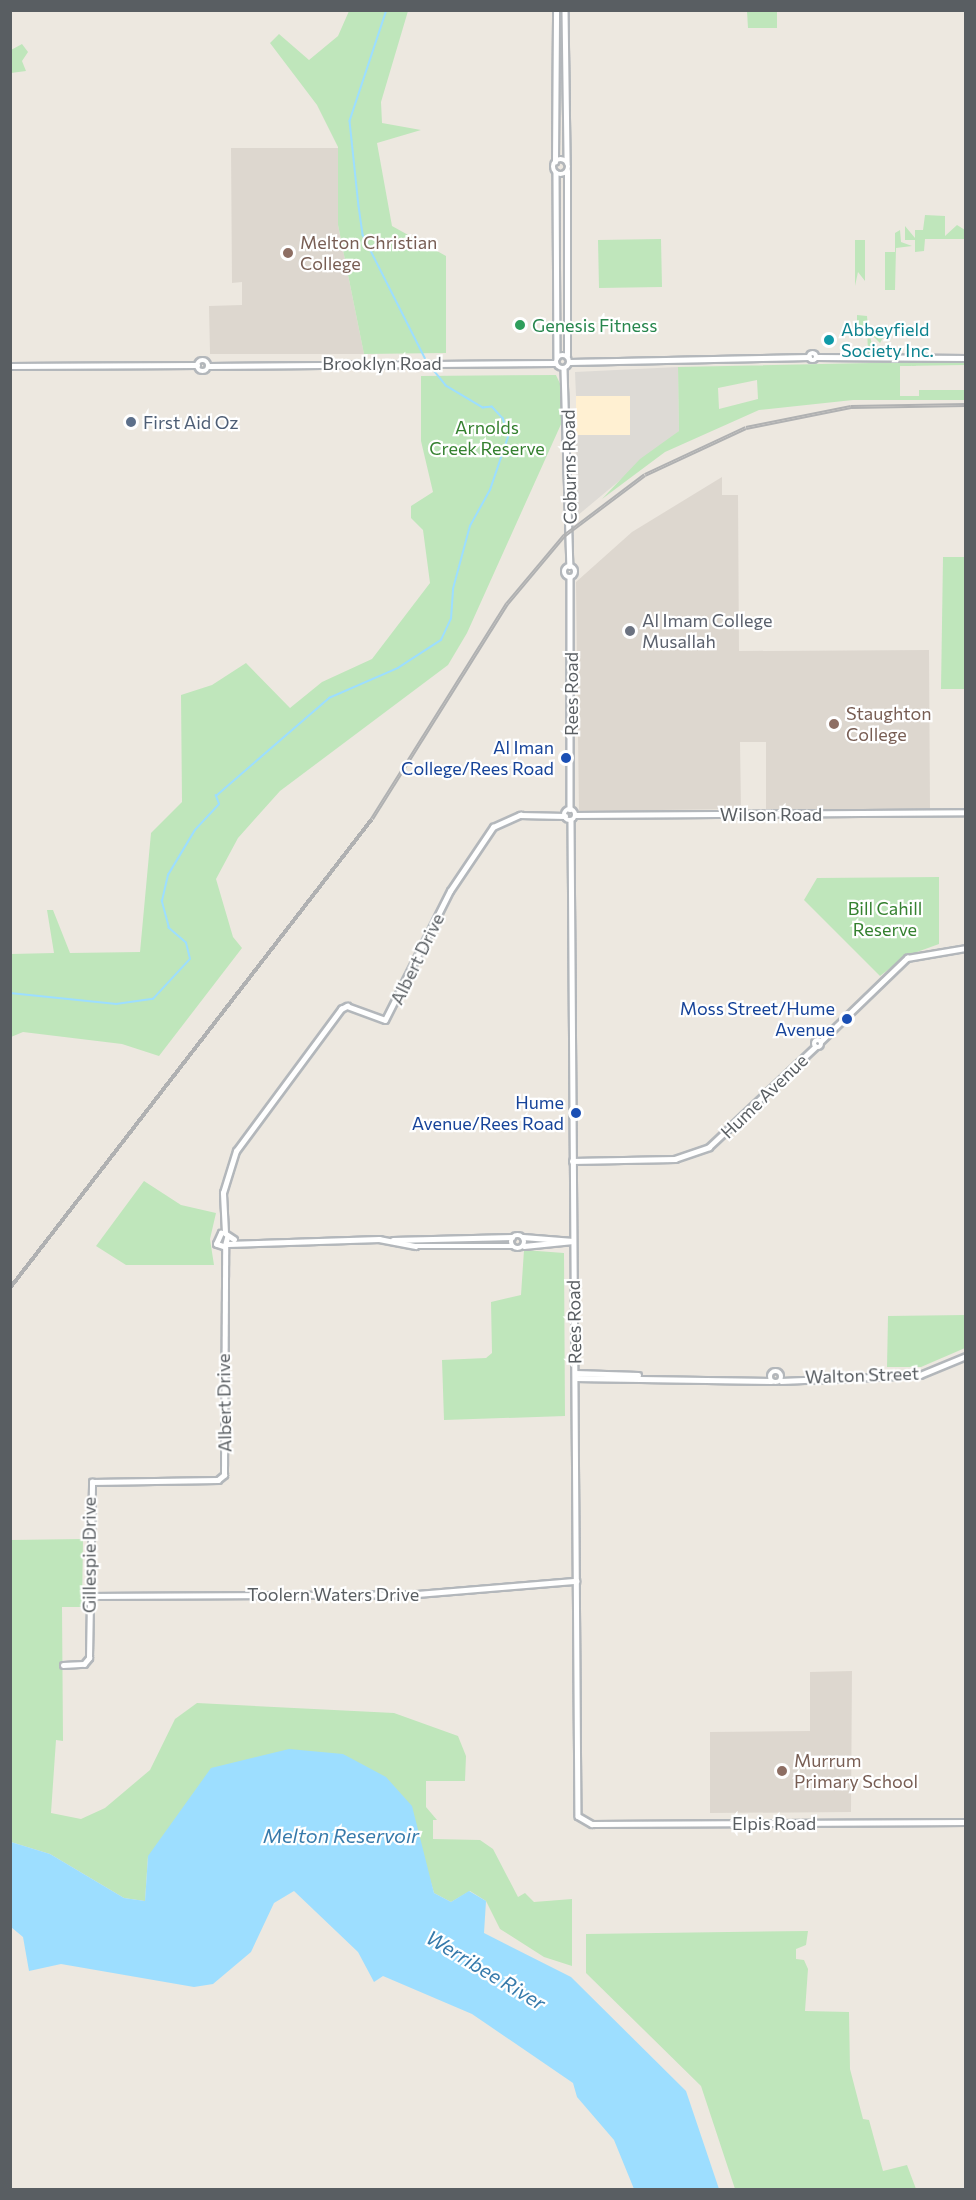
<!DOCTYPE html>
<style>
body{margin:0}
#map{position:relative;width:976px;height:2200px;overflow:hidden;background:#ede8e0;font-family:Commissioner,sans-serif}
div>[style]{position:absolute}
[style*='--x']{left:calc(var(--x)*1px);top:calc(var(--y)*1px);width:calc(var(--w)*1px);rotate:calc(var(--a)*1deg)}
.commercial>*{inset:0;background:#fff0d2}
.industrial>*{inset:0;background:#dddad5}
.education>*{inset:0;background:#ddd7cf}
.green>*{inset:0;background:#bfe6bb}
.water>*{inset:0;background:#9ddeff}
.stream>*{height:1.5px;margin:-0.75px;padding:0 0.75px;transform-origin:0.75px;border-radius:0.75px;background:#9ddeff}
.roads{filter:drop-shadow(2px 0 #b3b7bb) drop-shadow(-2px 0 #b3b7bb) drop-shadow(0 2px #b3b7bb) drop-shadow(0 -2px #b3b7bb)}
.minor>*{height:4.5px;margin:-2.25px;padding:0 2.25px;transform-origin:2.25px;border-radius:2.25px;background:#fff}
.minor>.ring{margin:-2.25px;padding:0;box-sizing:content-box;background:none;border:4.5px solid #fff;border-radius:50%}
.rail>*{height:4px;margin-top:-2px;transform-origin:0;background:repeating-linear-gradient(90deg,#fff 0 4.5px,#b0b1b2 0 9px);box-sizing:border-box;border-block:2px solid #b0b1b2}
.dots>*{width:16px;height:16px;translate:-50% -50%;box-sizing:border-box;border:3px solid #fff;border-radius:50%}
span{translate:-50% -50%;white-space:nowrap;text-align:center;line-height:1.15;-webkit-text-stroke:4.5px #fff;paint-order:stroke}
.education-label{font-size:18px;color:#785e54}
.left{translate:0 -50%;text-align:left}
.leisure-label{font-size:18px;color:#27864d}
.culture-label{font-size:18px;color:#0d838f}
.street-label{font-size:18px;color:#595e62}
.service-label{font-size:18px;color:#4e5e75}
.park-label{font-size:18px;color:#358130}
.worship-label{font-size:18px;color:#5b616d}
.transit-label{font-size:18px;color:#164399}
.right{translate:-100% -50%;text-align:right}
.water-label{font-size:20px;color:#367aab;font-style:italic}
.frame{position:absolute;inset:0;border:12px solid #595e62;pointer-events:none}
</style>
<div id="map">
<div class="commercial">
<div style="clip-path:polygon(630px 395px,630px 435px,576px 435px,576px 396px)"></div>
</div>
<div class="industrial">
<div style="clip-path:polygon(678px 367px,679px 431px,577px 516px,576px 435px,630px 435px,630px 396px,576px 396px,575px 372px)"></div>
</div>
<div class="education">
<div style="clip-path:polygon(231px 148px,338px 148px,338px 225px,364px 354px,210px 354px,209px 306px,242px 305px,242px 282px,232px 283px)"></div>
<div style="clip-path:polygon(722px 477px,722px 495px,738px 495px,739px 651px,929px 650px,930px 809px,766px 810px,766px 742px,740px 742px,741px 809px,579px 811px,576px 582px,632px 532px)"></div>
<div style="clip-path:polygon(852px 1671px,851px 1812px,710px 1813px,710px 1732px,810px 1731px,810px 1672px)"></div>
</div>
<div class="green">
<div style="clip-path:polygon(349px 11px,408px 11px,381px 102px,382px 123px,421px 130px,377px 143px,392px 226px,446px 256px,446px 353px,364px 354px,338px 225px,338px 147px,317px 105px,270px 43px,279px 34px,309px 60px,338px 36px)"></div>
<div style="clip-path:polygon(747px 11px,777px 11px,777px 28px,748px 28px)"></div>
<div style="clip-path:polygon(22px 44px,28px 52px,22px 61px,26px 71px,11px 73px,11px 50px)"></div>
<div style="clip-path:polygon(925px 215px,945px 216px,945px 236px,957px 225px,965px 230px,965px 239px,925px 239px,924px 251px,915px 252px,915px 240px,905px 240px,905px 226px,915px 238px,915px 230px,923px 230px)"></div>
<div style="clip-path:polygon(900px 230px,901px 242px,912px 246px,896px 248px,895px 290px,885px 290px,885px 252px,895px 252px,895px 233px)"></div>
<div style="clip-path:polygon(661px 239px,662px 287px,599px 288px,598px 240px)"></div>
<div style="clip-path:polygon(855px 240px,865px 240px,865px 281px,858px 272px,855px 286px)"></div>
<div style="clip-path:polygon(857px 315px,867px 316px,868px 327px,888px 329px,880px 343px,869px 332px,874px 353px,868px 353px,867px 327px,857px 327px)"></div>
<div style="clip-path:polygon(evenodd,965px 361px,965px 365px,900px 366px,900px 396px,919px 396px,919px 390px,965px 390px,965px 400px,853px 400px,759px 410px,665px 452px,602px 499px,640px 459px,679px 431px,678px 367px,965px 361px,757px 380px,758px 399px,719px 409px,718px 388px,757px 380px)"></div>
<div style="clip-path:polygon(556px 375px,562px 388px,562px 422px,467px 633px,448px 665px,280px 791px,238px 838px,216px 879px,233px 937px,242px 948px,159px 1056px,122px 1044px,23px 1032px,11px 1037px,11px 954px,54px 953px,47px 910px,53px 910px,70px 953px,140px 952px,151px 833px,182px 802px,181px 695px,212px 685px,246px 663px,290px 708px,322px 682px,372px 659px,430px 583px,423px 530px,411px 518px,411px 506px,433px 492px,421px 441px,421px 376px)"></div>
<div style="clip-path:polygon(943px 557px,965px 557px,965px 689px,941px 689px)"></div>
<div style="clip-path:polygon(939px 877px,939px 944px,906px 956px,880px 976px,804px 900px,817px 878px)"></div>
<div style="clip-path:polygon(144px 1181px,181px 1205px,216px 1213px,210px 1239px,214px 1265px,126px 1265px,96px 1246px)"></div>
<div style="clip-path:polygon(524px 1250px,564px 1253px,565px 1416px,444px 1420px,442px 1360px,486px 1358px,492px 1353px,491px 1302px,521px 1295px)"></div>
<div style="clip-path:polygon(965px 1315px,965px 1348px,921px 1367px,887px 1367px,888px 1316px)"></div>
<div style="clip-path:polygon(83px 1539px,82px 1607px,62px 1607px,63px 1741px,56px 1740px,51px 1813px,81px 1819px,105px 1808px,150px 1770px,175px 1719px,197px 1703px,394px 1713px,458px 1736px,466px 1756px,465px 1781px,426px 1781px,426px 1807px,437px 1820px,433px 1820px,433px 1839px,480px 1840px,493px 1849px,518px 1897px,525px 1893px,534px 1902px,572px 1899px,572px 1966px,544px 1957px,500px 1929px,486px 1901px,470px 1891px,451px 1902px,434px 1893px,427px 1869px,148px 1856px,145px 1901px,124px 1898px,50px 1854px,11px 1842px,10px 1540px)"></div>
<div style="clip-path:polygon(808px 1931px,806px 1945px,796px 1949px,796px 1959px,804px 1960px,808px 1969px,805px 2011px,849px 2012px,850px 2069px,863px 2119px,869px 2120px,883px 2171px,907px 2165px,916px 2189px,735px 2189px,701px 2086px,586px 1973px,586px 1934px)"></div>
</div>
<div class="water">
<div style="clip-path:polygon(289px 1749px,343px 1754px,386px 1777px,412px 1806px,434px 1893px,451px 1902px,469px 1891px,486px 1901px,484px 1933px,571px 1977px,686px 2091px,719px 2189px,634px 2189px,614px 2140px,577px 2097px,573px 2083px,472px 2014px,383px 1976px,374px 1982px,358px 1952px,294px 1891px,274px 1903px,251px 1952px,213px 1984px,194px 1987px,61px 1964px,29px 1971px,23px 1937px,11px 1927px,11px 1842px,50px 1854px,124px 1898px,145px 1901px,148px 1856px,211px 1768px)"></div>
</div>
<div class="stream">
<div style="--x:387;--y:10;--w:117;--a:108.4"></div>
<div style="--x:350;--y:121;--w:85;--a:84"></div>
<div style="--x:359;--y:206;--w:29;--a:82"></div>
<div style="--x:363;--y:235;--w:138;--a:63.2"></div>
<div style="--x:10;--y:993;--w:107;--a:5.9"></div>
<div style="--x:116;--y:1004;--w:37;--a:-8"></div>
<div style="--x:153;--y:999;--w:54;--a:-47.2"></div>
<div style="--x:190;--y:959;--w:16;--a:-104"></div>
<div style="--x:186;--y:943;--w:23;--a:-139"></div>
<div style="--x:169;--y:928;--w:28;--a:-105"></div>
<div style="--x:162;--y:901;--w:27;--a:-77"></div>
<div style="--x:168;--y:875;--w:52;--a:-59"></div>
<div style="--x:195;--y:830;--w:35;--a:-47"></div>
<div style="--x:219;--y:804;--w:9;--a:-111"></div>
<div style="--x:216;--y:796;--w:150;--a:-40.9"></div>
<div style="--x:329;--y:698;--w:75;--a:-23.5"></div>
<div style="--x:398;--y:668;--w:51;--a:-33.1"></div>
<div style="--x:441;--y:640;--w:23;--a:-65"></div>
<div style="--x:451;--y:619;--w:30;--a:-86"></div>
<div style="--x:453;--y:589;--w:65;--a:-74.9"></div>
<div style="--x:470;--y:526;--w:41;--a:-60.9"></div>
<div style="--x:490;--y:490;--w:56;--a:-71.2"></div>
<div style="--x:508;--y:437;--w:19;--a:-106"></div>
<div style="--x:503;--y:419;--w:16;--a:-133"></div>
<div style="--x:492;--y:407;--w:9;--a:174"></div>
<div style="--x:483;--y:408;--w:43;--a:-149.3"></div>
<div style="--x:446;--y:386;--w:22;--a:-129"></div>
</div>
<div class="roads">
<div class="minor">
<div style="--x:565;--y:10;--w:152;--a:89.2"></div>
<div class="ring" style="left:553px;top:159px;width:11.5px;height:11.5px"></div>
<div style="--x:555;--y:162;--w:152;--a:-89.6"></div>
<div style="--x:556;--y:173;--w:184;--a:89.7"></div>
<div class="ring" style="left:809px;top:353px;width:3.5px;height:3.5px"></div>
<div class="ring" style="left:556px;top:355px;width:9.5px;height:9.5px"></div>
<div style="--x:567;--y:356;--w:185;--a:-90"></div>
<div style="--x:816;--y:357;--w:150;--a:0.4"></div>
<div class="ring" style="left:197px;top:360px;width:7.5px;height:7.5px"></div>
<div style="--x:570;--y:362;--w:239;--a:-1.2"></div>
<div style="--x:10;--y:366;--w:187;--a:-0.3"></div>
<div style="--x:209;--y:366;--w:346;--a:-0.5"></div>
<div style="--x:564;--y:369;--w:197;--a:88.3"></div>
<div class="ring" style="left:564px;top:566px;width:7.5px;height:7.5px"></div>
<div style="--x:570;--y:578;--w:231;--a:90"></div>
<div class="ring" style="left:564px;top:809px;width:7.5px;height:7.5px"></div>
<div style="--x:576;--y:815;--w:390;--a:-0.4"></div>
<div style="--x:571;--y:821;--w:995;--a:89.6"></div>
<div style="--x:578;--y:1816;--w:16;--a:30"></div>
<div style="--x:592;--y:1824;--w:374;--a:-0.3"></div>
<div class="ring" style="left:814px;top:1040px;width:3.5px;height:3.5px"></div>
<div style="--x:821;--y:1041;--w:120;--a:-44"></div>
<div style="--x:907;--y:958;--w:60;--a:-9.6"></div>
<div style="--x:572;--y:1161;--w:103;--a:-1.1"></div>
<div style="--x:675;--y:1159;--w:36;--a:-19"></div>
<div style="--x:709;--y:1147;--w:146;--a:-43.3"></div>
<div style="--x:225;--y:1233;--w:40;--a:-92.9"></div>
<div style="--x:223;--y:1193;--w:44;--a:-72.8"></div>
<div style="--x:236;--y:1151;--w:177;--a:-53.5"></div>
<div style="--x:341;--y:1009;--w:7;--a:-27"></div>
<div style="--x:347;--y:1006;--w:40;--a:20.2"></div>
<div style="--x:385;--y:1020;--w:144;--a:-63.3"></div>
<div style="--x:450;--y:891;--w:77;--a:-56.1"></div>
<div style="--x:493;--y:827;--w:30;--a:-24"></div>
<div style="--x:520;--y:815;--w:45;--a:1.3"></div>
<div class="ring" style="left:511px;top:1235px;width:9.5px;height:9.5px"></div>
<div style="--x:228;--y:1236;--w:11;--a:105"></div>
<div style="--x:225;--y:1247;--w:9;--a:-162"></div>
<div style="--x:216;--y:1244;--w:12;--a:-66"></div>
<div style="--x:221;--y:1233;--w:4;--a:0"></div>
<div style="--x:225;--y:1233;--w:11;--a:34"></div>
<div style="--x:523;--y:1237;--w:50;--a:4.6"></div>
<div style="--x:393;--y:1240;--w:119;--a:-1.4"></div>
<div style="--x:228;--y:1244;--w:151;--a:-1.9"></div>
<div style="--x:379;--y:1239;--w:37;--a:11"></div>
<div style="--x:415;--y:1246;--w:97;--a:0"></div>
<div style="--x:524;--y:1246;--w:49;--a:-5.8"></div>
<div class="ring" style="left:770px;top:1371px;width:7.5px;height:7.5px"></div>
<div style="--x:575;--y:1373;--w:63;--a:1.8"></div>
<div style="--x:575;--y:1378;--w:196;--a:0.9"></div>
<div style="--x:781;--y:1381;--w:139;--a:-2.5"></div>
<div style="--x:920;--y:1375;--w:50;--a:-22.4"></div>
<div style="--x:89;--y:1596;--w:328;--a:-0.3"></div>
<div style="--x:417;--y:1594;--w:160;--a:-4.7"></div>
<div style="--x:63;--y:1665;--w:21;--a:-3"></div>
<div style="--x:84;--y:1664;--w:8;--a:-50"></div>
<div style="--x:89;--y:1658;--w:176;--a:-89"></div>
<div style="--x:92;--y:1482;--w:126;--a:-0.9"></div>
<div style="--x:218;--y:1480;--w:8;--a:-40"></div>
<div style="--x:224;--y:1475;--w:228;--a:-89.7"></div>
</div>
</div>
<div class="rail">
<div style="--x:10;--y:1288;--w:592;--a:-52.34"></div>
<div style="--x:372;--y:819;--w:254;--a:-57.9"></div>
<div style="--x:507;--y:604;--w:89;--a:-50"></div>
<div style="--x:564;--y:536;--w:101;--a:-37"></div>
<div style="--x:645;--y:475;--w:111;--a:-25"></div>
<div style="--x:746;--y:428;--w:107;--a:-11.3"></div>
<div style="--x:851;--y:407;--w:115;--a:-1"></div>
</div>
<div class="dots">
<div style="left:288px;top:253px;background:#8d6e63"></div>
<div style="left:520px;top:325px;background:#2e9e5b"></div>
<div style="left:829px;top:340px;background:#0f9aa8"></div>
<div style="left:131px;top:422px;background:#5c6f8a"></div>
<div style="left:630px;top:631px;background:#6b7280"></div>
<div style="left:834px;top:724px;background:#8d6e63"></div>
<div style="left:566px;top:758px;background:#1a4fb4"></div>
<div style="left:847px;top:1019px;background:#1a4fb4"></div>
<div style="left:576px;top:1113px;background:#1a4fb4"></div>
<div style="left:782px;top:1771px;background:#8d6e63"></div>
</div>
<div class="education-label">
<span class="left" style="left:300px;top:253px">Melton Christian<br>College</span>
<span class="left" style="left:846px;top:724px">Staughton<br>College</span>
<span class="left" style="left:794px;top:1771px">Murrum<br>Primary School</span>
</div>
<div class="leisure-label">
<span class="left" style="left:532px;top:325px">Genesis Fitness</span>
</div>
<div class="culture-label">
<span class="left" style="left:841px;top:340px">Abbeyfield<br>Society Inc.</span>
</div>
<div class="street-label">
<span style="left:382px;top:363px">Brooklyn Road</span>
<span style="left:569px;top:467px;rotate:-91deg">Coburns Road</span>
<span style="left:571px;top:694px;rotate:-90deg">Rees Road</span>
<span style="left:771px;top:814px">Wilson Road</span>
<span style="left:417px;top:959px;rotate:-64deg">Albert Drive</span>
<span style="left:764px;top:1096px;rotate:-44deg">Hume Avenue</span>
<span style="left:574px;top:1322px;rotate:-91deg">Rees Road</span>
<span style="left:862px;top:1375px;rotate:-2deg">Walton Street</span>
<span style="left:224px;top:1403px;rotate:-91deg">Albert Drive</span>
<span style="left:89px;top:1555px;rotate:-90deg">Gillespie Drive</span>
<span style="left:333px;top:1594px">Toolern Waters Drive</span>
<span style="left:774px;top:1823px">Elpis Road</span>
</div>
<div class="service-label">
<span class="left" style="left:143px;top:422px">First Aid Oz</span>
</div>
<div class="park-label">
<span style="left:487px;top:438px">Arnolds<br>Creek Reserve</span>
<span style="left:885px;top:919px">Bill Cahill<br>Reserve</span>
</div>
<div class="worship-label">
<span class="left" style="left:642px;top:631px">Al Imam College<br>Musallah</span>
</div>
<div class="transit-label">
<span class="right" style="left:554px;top:758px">Al Iman<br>College/Rees Road</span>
<span class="right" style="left:835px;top:1019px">Moss Street/Hume<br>Avenue</span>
<span class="right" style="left:564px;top:1113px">Hume<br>Avenue/Rees Road</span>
</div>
<div class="water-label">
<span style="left:341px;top:1835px">Melton Reservoir</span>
<span style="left:486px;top:1970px;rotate:31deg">Werribee River</span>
</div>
<div class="frame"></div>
</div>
